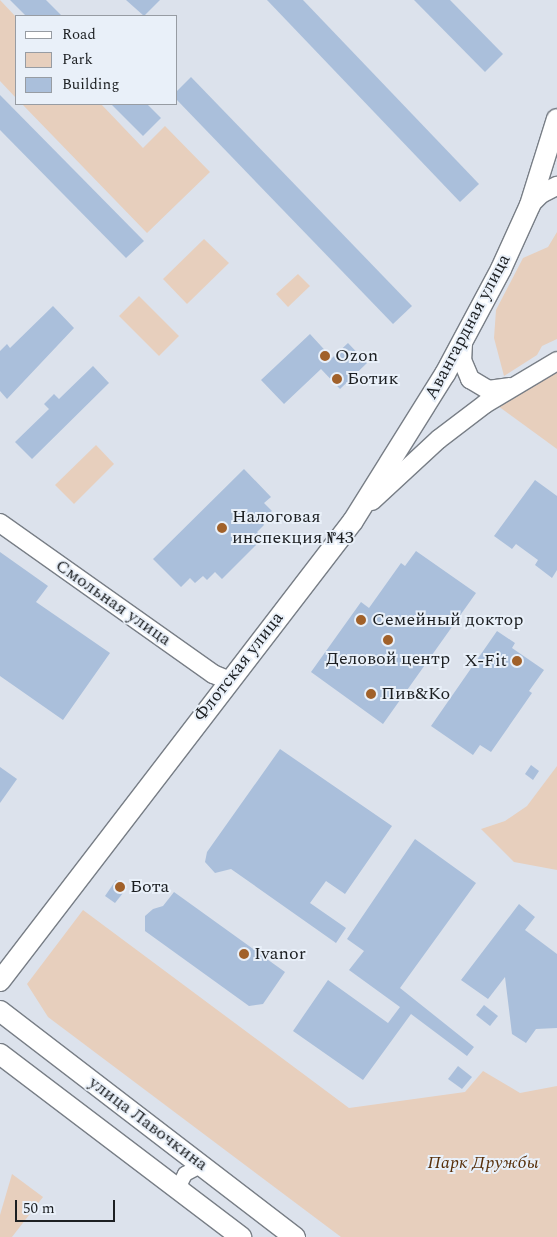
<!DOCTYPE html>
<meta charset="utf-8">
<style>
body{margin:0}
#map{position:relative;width:557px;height:1237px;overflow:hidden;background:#dce2ec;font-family:Spectral,serif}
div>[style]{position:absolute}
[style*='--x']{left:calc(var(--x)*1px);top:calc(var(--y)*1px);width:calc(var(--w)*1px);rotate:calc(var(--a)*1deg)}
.green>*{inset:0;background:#e7cfbd}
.building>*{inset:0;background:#aabfdb}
.roads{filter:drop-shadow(1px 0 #787e86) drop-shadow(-1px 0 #787e86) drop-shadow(0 1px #787e86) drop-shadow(0 -1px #787e86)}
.minor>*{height:14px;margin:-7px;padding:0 7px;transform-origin:7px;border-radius:7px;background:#fff}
.tertiary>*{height:18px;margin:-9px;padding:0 9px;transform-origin:9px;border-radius:9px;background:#fff}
.secondary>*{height:20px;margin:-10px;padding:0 10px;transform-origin:10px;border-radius:10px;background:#fff}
.dots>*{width:14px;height:14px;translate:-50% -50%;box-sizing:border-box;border:2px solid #e9f0f9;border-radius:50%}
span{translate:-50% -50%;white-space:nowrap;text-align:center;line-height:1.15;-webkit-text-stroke:4px #e9f0f9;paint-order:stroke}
.street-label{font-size:18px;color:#1c1f22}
.poi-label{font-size:18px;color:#1c1f22}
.left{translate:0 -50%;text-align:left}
.right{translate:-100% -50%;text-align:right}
.park-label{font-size:18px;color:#58300b;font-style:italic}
.legend{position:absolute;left:15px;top:15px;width:162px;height:90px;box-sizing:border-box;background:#e9f0f9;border:1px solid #979ca3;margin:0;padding:6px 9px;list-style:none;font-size:15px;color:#1c1f22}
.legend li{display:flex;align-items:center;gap:10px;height:25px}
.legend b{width:25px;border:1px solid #979ca3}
.scale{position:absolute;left:15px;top:1200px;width:100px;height:22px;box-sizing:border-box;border:2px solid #1c1f22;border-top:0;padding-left:6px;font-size:15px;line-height:18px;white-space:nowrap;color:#1c1f22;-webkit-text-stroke:4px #e9f0f9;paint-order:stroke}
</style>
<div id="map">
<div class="green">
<div style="clip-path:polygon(0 0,16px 17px,16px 98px,0 81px)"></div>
<div style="clip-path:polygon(22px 104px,101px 104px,143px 148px,165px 126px,210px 172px,147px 233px)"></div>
<div style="clip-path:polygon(557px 232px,557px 339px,542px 346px,537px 355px,504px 376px,494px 338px,496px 310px,523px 258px,548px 247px)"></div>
<div style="clip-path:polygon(204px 239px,229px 263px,187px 304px,163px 279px)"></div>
<div style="clip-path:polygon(298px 274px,310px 286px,288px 307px,276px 294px)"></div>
<div style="clip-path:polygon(139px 296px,179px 336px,159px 356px,119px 316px)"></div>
<div style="clip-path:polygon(557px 368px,557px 449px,498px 406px)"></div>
<div style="clip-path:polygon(96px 445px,114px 464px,74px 504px,55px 485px)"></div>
<div style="clip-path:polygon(557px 766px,557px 870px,514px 862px,481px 829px,505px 821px,527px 806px)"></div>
<div style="clip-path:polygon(83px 910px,349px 1108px,465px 1092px,483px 1071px,520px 1093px,557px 1086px,557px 1237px,341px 1237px,48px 1017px,27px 984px)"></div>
<div style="clip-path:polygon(12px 1174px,43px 1197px,12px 1237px,0 1237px,0 1215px)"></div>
</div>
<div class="building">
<div style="clip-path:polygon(10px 0,46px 0,62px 16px,26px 16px)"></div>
<div style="clip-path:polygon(126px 0,160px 0,144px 16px)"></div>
<div style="clip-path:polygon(267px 0,303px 0,479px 184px,460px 202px)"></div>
<div style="clip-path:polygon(414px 0,450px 0,503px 54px,485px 72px)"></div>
<div style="clip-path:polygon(191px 77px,412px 306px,393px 324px,176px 99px,176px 92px)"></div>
<div style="clip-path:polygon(0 95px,144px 241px,126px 258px,0 130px)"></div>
<div style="clip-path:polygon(111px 104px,147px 104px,161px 118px,143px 136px)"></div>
<div style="clip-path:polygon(53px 306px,74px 328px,7px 399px,0 391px,0 351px,7px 344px,10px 348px)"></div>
<div style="clip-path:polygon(310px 334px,332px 358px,348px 343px,367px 363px,340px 389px,321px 369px,284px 404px,261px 380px)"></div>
<div style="clip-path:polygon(93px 366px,109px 383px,32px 459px,15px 442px,49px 409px,44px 404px,54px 394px,59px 399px)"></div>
<div style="clip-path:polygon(244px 469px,271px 497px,264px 503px,272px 511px,261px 521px,264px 525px,257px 532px,263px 538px,222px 579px,215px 572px,207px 580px,203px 576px,195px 583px,190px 578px,181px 587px,153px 559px)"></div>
<div style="clip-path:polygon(535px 480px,557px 496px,557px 570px,552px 578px,535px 565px,538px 560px,516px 544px,512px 549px,494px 536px)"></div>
<div style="clip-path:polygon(416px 551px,476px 593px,383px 724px,311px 672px,361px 602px,369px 608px,401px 563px,405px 566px)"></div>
<div style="clip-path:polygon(0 552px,48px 586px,36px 602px,110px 653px,63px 720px,0 676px)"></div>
<div style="clip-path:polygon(497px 631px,515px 643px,512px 648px,544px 670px,529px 691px,532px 693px,491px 752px,480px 745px,473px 755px,431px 726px)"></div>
<div style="clip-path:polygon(280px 749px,392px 826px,345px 894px,326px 881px,310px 903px,346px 928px,336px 943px,231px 869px,215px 873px,205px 862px,207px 852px)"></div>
<div style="clip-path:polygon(531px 765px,539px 771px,533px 780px,525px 774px)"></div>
<div style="clip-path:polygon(0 767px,17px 779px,0 803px)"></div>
<div style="clip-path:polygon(415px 839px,476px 883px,400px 988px,474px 1047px,467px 1056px,411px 1014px,363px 1080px,293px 1031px,328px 980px,388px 1023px,400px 1007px,349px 970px,364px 951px,347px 939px)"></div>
<div style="clip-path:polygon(116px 880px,127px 888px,115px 903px,105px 896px)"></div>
<div style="clip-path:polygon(174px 892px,285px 972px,263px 1004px,249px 1006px,145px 931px,145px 916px,153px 909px,163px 906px)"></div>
<div style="clip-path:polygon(519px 904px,535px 917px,525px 930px,557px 954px,557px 1028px,536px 1029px,526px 1043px,512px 1034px,505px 977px,488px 999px,461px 980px)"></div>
<div style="clip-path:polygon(484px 1005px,498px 1016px,490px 1026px,476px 1015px)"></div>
<div style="clip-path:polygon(458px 1066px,472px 1077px,462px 1089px,448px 1079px)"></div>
</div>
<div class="roads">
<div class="minor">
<div style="--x:186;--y:1195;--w:13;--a:-119"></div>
<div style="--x:180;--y:1184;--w:11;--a:-63"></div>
<div style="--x:185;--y:1174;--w:15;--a:-28"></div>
<div style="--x:198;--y:1167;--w:8;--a:14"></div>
</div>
<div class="tertiary">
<div style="--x:530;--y:205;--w:16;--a:-45"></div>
<div style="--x:541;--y:194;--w:18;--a:-27"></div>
<div style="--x:463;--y:343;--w:17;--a:93"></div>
<div style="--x:462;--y:360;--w:21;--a:67"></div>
<div style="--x:470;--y:379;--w:21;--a:31"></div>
<div style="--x:488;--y:390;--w:21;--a:-8"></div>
<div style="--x:372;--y:501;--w:91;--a:-42.8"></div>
<div style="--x:439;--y:439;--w:58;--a:-37.3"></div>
<div style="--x:485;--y:404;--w:84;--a:-30.8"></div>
<div style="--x:0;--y:523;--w:261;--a:35.3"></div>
<div style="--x:213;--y:674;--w:16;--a:22"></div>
</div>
<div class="secondary">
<div style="--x:0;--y:981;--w:580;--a:-52.5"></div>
<div style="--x:353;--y:521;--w:173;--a:-58"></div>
<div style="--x:445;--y:374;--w:119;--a:-61.9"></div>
<div style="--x:501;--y:269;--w:70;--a:-65.6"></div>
<div style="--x:530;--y:205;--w:90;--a:-72.6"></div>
<div style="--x:0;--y:1011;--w:372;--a:37.5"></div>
<div style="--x:0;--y:1054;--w:303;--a:37.2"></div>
</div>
</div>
<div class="dots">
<div style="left:325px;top:356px;background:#a1612a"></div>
<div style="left:337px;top:379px;background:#a1612a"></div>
<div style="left:222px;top:528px;background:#a1612a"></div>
<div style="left:361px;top:620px;background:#a1612a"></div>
<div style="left:388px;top:640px;background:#a1612a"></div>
<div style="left:517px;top:661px;background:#a1612a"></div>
<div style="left:371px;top:694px;background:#a1612a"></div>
<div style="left:120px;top:887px;background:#a1612a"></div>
<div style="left:244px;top:954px;background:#a1612a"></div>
</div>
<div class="street-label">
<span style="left:468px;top:327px;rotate:-62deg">Авангардная улица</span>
<span style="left:113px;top:603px;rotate:35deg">Смольная улица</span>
<span style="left:239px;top:667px;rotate:-52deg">Флотская улица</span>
<span style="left:148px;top:1124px;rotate:37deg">улица Лавочкина</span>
</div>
<div class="poi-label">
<span class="left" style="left:335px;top:356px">Ozon</span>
<span class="left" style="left:347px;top:379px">Ботик</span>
<span class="left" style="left:232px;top:528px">Налоговая<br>инспекция №43</span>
<span class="left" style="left:372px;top:620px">Семейный доктор</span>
<span style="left:388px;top:659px">Деловой центр</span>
<span class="right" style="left:507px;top:661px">X-Fit</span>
<span class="left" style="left:381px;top:694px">Пив&amp;Ко</span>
<span class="left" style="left:130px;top:887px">Бота</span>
<span class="left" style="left:254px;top:954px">Ivanor</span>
</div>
<div class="park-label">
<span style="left:483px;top:1163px">Парк Дружбы</span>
</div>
<ul class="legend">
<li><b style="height:6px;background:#fff"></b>Road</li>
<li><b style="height:14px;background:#e7cfbd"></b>Park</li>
<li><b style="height:14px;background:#aabfdb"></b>Building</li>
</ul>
<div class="scale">50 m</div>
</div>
